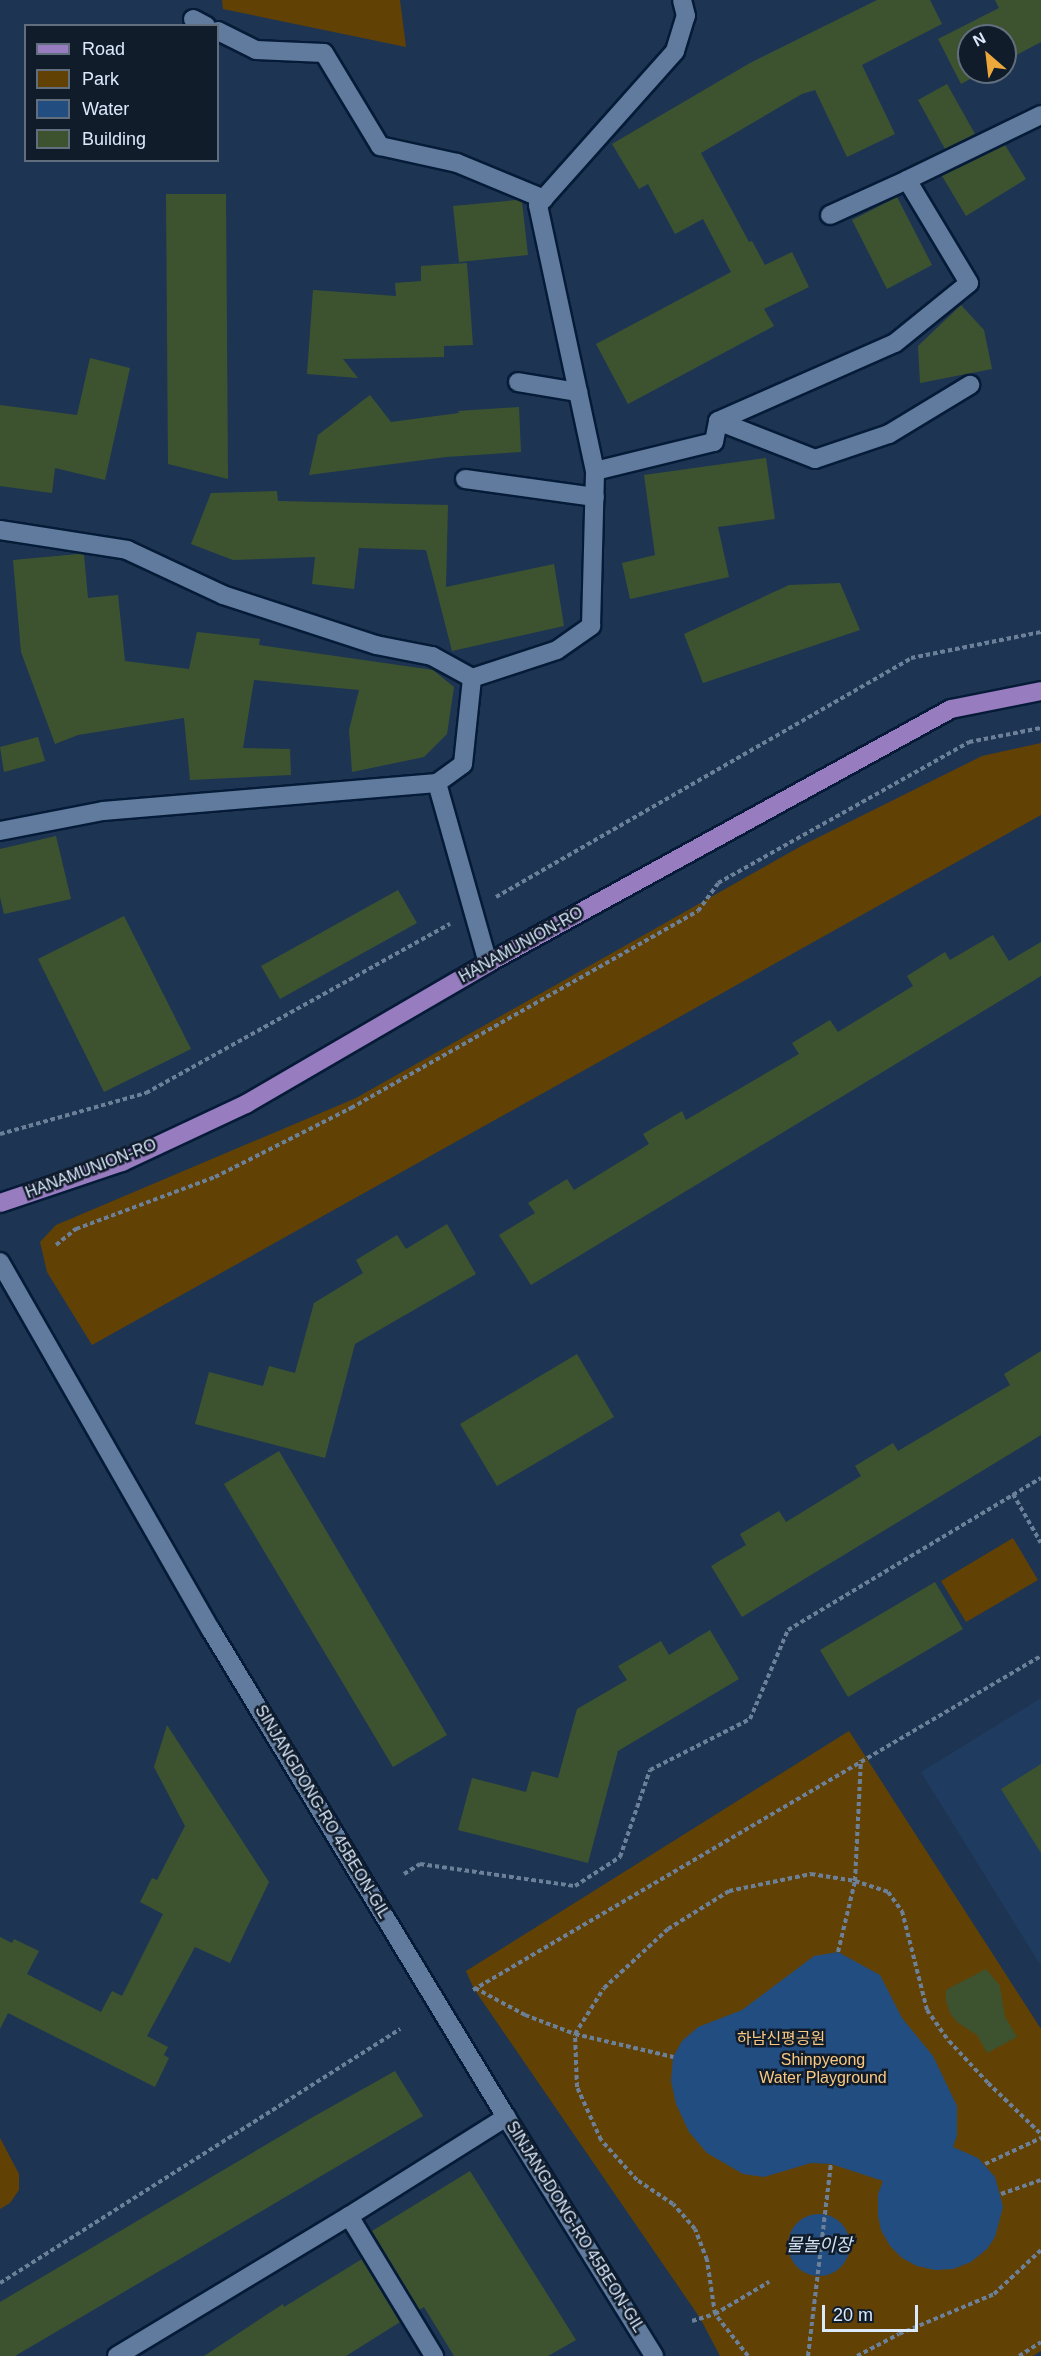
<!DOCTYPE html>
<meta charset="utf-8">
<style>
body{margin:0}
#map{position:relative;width:1041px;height:2356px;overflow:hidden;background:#1d3552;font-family:Arial,"Noto Sans KR",sans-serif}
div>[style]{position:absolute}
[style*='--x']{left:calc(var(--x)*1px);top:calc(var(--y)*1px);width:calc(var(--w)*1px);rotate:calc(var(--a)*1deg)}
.built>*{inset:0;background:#1f3c60}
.green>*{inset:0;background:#624105}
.water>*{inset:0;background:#224d81}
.round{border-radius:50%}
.building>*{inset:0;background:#3d5330}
.path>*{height:4px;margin-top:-2px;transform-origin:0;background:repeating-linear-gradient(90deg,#6c8199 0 4.5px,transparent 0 7.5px)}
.roads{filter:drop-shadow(2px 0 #051b37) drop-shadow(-2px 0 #051b37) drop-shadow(0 2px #051b37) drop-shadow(0 -2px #051b37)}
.minor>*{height:18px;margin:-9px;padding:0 9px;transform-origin:9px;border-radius:9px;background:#607b9d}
.major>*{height:18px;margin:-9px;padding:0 9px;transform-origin:9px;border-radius:9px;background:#977cc0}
span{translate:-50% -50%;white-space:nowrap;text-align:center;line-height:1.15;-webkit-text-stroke:5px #111c2a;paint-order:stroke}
.street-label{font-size:16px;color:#dae9fc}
.park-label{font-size:16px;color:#f9c883}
.water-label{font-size:18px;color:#d3e0f0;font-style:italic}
.legend{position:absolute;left:24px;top:24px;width:195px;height:138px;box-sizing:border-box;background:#111c2a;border:2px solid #616e7e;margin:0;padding:8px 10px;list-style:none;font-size:18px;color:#dae9fc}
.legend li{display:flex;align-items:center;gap:12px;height:30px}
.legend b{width:30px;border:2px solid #616e7e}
.north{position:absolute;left:957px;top:24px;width:60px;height:60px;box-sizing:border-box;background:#111c2a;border:2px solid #616e7e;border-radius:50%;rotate:332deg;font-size:16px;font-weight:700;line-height:24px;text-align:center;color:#dae9fc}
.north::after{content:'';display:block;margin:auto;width:21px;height:27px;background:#eda83b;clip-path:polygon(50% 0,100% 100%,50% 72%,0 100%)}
.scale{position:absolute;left:822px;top:2305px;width:96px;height:27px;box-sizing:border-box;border:3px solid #dae9fc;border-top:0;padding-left:8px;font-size:18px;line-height:21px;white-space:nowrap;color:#dae9fc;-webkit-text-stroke:4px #111c2a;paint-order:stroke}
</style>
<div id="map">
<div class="built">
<div style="clip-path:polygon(1041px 1698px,1041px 1966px,921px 1772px)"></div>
</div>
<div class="green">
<div style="clip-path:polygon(222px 0,400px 0,406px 47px,223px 9px)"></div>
<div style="clip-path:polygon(1041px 743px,1041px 815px,92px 1345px,47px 1272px,40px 1242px,56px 1225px,356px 1098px,803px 845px,982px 756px)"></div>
<div style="clip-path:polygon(1013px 1538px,1038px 1580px,966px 1622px,941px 1581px)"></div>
<div style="clip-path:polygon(849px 1731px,1041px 2029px,1041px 2351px,1033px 2356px,720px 2356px,700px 2318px,474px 1989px,466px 1971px)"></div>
<div style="clip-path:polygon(0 2138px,19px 2174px,19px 2190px,10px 2203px,0 2209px)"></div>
</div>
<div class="water">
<div style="clip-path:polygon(838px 1952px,880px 1975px,902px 2018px,933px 2056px,957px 2106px,957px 2136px,953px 2147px,978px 2158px,995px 2177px,1003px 2207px,995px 2237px,987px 2249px,971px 2262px,953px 2269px,935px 2270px,917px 2266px,902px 2258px,890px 2246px,881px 2230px,878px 2216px,878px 2194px,883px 2181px,831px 2164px,811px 2163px,764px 2177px,743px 2174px,707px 2153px,689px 2132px,676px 2104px,671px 2081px,673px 2057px,682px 2041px,698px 2027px,742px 2010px,814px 1956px)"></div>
<div class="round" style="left:788px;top:2214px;width:62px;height:62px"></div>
</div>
<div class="building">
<div style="clip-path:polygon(877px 0,930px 0,942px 24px,862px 65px,895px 134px,847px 157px,815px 90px,802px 94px,701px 153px,749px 242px,752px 241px,765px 265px,792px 252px,809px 287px,764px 309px,774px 326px,628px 404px,596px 344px,731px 272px,703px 219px,675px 234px,648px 184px,639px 189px,612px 144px,750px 63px)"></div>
<div style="clip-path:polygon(995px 0,1041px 0,1041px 42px,1005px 61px,1005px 36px,969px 36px,969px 72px,983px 72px,961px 84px,938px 39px,999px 8px)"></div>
<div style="clip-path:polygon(947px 84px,975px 134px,945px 149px,918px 100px)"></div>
<div style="clip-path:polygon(1005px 145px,1026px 179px,966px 216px,942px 176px)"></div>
<div style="clip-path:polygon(166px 194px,226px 194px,228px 479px,168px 464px)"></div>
<div style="clip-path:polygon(897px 197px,932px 265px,887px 289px,852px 220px)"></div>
<div style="clip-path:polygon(517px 200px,522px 202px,528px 255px,459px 262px,453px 206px)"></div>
<div style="clip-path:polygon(467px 263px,473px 345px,444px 346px,444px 357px,343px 359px,358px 378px,307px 374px,313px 290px,396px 296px,395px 283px,421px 281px,421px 266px)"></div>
<div style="clip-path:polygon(961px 305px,984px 330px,992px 369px,920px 383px,918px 346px)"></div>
<div style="clip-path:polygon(90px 358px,130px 368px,105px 480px,55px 468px,52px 493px,0 486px,0 405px,77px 415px)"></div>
<div style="clip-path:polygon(370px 395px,391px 422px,459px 413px,458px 411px,519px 407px,521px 452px,446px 457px,309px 475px,318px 435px)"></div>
<div style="clip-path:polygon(766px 458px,775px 519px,718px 527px,729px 577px,630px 599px,622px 563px,655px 555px,644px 475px)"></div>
<div style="clip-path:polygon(277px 491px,278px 501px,448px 505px,446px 587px,554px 564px,564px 626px,452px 651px,426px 550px,359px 548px,354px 589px,312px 584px,315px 557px,233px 560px,191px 544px,211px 493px)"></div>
<div style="clip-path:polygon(78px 554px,84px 555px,88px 598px,118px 595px,125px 661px,189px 669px,197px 632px,260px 639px,259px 645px,433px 670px,454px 687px,447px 734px,424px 757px,352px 772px,349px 730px,359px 690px,254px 680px,243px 748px,290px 749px,291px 775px,190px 780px,184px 718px,78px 735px,55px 744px,21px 652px,13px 560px)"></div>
<div style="clip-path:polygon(840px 583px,860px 630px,703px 683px,684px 634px,789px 585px)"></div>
<div style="clip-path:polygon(38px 737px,45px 761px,4px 772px,0 747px)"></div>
<div style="clip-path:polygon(56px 836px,71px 899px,4px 914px,0 897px,0 849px)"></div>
<div style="clip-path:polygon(398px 890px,417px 923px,280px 999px,261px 966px)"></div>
<div style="clip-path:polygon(124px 916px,191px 1049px,104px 1092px,38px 959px)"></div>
<div style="clip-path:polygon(993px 935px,1009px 961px,1041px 942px,1041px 976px,531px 1285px,499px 1235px,535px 1213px,528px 1203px,567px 1179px,574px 1190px,649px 1144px,643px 1134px,682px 1111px,686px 1120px,799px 1054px,792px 1043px,830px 1020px,838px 1032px,913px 986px,907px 976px,945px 952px,950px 960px)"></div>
<div style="clip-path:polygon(447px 1224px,476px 1274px,355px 1344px,325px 1458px,195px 1424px,209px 1372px,263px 1386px,269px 1366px,295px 1373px,314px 1303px,363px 1273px,356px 1260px,397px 1235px,406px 1249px)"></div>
<div style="clip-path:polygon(1041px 1351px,1041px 1435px,742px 1617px,711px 1566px,746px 1545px,740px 1534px,779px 1511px,786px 1522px,861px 1476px,855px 1466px,893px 1443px,898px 1451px,1010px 1385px,1004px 1374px)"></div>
<div style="clip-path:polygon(577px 1354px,614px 1417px,497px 1486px,460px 1424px)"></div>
<div style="clip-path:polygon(279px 1451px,447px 1735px,393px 1767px,224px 1484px)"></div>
<div style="clip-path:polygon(935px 1582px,963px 1629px,848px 1697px,820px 1650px)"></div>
<div style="clip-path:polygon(710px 1630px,739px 1679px,618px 1751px,588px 1863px,458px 1830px,472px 1778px,526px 1792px,532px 1771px,558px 1778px,577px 1709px,627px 1680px,618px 1666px,661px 1641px,669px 1655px)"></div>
<div style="clip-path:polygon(167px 1725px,269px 1882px,230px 1963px,195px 1947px,147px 2036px,168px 2047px,164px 2055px,169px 2058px,155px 2087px,8px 2013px,0 2029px,0 1937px,12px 1943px,14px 1939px,39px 1951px,27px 1974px,101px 2012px,112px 1991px,122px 1996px,163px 1914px,140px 1902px,152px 1878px,157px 1880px,185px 1826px,154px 1767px)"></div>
<div style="clip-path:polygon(1041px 1764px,1041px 1853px,1001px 1789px)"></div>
<div style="clip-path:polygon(986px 1969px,1000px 1986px,1005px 2017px,1017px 2037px,987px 2053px,977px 2035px,957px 2022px,950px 2013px,946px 2001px,946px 1990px)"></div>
<div style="clip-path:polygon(395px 2071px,423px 2116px,15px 2356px,0 2356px,0 2302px,313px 2117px)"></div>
<div style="clip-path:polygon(470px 2171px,576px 2340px,548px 2356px,454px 2356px,424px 2307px,419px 2310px,372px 2231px)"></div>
<div style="clip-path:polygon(362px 2259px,400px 2322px,346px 2356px,204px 2356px,283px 2304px,284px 2307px)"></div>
</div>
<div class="path">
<div style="--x:496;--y:897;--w:479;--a:-29.9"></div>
<div style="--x:911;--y:658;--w:133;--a:-11.3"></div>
<div style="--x:0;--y:1134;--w:152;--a:-15.7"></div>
<div style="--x:146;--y:1093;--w:348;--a:-29.1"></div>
<div style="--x:56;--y:1245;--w:26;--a:-39"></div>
<div style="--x:76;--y:1229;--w:148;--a:-20.5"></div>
<div style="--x:215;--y:1177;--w:153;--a:-26.9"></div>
<div style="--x:351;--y:1108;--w:399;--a:-29.6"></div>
<div style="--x:698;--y:911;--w:34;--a:-54"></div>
<div style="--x:718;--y:883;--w:288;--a:-29.3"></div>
<div style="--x:969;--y:742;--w:73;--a:-11"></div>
<div style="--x:1013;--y:1494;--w:56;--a:60.3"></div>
<div style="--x:404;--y:1874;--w:19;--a:-32"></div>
<div style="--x:420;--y:1864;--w:157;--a:8.1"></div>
<div style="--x:575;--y:1886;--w:54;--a:-32.8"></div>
<div style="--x:620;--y:1857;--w:92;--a:-71"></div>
<div style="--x:650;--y:1770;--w:112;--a:-27"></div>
<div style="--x:750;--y:1719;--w:97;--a:-66.9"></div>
<div style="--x:788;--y:1630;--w:295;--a:-31"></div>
<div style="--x:838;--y:1952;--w:73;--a:-76.5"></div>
<div style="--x:855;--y:1881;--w:121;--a:-87.2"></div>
<div style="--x:475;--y:1988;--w:57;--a:28.4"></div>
<div style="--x:525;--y:2015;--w:53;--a:20.8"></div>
<div style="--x:575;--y:2034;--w:101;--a:13.2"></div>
<div style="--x:473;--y:1990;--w:659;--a:-30.46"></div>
<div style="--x:985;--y:2164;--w:62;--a:-24.9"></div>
<div style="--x:1001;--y:2194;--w:42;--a:-19.3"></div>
<div style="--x:0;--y:2283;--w:474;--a:-32.4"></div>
<div style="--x:692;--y:2321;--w:24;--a:-17"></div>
<div style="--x:715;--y:2314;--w:63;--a:-30.7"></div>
<div style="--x:748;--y:2356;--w:53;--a:-128.2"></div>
<div style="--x:715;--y:2314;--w:55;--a:-98.4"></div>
<div style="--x:707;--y:2260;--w:33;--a:-111"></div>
<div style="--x:695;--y:2229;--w:33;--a:-131"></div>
<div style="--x:673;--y:2204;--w:43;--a:-146.3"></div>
<div style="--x:637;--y:2180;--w:54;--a:-132"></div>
<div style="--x:601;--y:2140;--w:58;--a:-114.4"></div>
<div style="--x:577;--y:2087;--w:53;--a:-92.2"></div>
<div style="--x:575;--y:2034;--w:54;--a:-57.8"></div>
<div style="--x:604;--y:1988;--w:87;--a:-42.7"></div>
<div style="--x:668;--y:1929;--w:72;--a:-31.9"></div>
<div style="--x:729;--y:1891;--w:84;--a:-11.7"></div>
<div style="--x:811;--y:1874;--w:45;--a:9"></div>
<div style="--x:855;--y:1881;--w:35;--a:18"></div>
<div style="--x:888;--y:1892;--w:24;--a:54"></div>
<div style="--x:902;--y:1911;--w:102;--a:75.8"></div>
<div style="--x:927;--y:2010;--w:38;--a:55"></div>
<div style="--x:949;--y:2041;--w:57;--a:47.1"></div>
<div style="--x:988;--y:2083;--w:74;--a:43.9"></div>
<div style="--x:808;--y:2356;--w:193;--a:-83.2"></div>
<div style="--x:857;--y:2356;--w:47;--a:-27.6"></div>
<div style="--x:899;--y:2334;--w:103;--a:-22.8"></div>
<div style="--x:994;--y:2294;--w:64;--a:-43.1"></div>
<div style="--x:1019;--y:2356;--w:26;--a:-32"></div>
</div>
<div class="roads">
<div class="minor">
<div style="--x:193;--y:19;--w:15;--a:28"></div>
<div style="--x:218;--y:31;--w:42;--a:26.6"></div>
<div style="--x:256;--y:50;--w:68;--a:2.5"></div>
<div style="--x:324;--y:53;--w:109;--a:58.9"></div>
<div style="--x:380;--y:146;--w:79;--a:12.4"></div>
<div style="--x:457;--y:163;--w:94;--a:22.5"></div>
<div style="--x:830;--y:215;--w:85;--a:-24.4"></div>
<div style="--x:518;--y:382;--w:61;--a:9.5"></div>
<div style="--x:718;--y:421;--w:104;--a:21.4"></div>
<div style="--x:815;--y:459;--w:78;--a:-18.7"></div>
<div style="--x:889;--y:434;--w:95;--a:-31.2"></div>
<div style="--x:595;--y:471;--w:122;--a:-13.7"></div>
<div style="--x:714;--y:442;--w:21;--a:-79"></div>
<div style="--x:718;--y:421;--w:193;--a:-23.8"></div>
<div style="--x:895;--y:343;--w:95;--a:-39"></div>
<div style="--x:969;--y:283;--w:120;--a:-121"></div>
<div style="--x:907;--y:180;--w:149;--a:-25.9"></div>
<div style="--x:465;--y:479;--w:131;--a:7.9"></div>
<div style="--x:0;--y:530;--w:129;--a:8.9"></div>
<div style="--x:127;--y:550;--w:106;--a:25.1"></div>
<div style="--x:223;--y:595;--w:161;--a:18.1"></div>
<div style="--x:376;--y:645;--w:57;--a:11.1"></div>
<div style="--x:432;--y:656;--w:46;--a:28.8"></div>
<div style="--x:437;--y:783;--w:187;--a:74.2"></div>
<div style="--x:0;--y:831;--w:105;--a:-11"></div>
<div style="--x:103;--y:811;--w:335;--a:-4.8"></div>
<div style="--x:437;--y:783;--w:32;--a:-36"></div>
<div style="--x:463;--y:764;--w:86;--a:-84"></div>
<div style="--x:472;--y:678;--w:89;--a:-18.2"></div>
<div style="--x:557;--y:650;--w:42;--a:-35.2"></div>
<div style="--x:591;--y:626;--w:155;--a:-88.5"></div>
<div style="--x:595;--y:471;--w:272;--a:-102.1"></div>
<div style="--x:538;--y:205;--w:206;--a:-48.3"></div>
<div style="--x:675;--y:51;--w:37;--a:-73"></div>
<div style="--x:686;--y:16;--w:16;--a:-104"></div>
<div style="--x:0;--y:1262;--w:424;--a:60.2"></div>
<div style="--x:211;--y:1630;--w:569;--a:58.79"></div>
<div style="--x:506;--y:2117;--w:281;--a:58.2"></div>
<div style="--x:349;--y:2216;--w:164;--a:58.7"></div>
<div style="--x:117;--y:2356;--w:271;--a:-31.1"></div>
<div style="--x:349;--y:2216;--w:186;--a:-32.2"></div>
</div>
<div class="major">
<div style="--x:0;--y:1203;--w:129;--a:-18.6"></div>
<div style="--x:122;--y:1162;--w:137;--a:-25.1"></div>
<div style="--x:246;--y:1104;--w:280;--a:-30.2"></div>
<div style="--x:488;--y:963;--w:528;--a:-28.75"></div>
<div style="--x:951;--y:709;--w:92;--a:-11.3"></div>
</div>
</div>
<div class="street-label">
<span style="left:521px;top:945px;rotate:-29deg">HANAMUNION-RO</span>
<span style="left:91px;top:1169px;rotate:-21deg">HANAMUNION-RO</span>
<span style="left:322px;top:1812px;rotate:59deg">SINJANGDONG-RO 45BEON-GIL</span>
<span style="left:575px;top:2227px;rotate:58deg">SINJANGDONG-RO 45BEON-GIL</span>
</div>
<div class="park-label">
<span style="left:781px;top:2039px">하남신평공원</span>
<span style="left:823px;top:2069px">Shinpyeong<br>Water Playground</span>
</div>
<div class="water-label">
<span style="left:819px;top:2245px">물놀이장</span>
</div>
<ul class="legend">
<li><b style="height:8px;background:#977cc0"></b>Road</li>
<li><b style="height:16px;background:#624105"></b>Park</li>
<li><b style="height:16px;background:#224d81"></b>Water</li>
<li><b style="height:16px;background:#3d5330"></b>Building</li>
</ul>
<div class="north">N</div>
<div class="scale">20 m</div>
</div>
